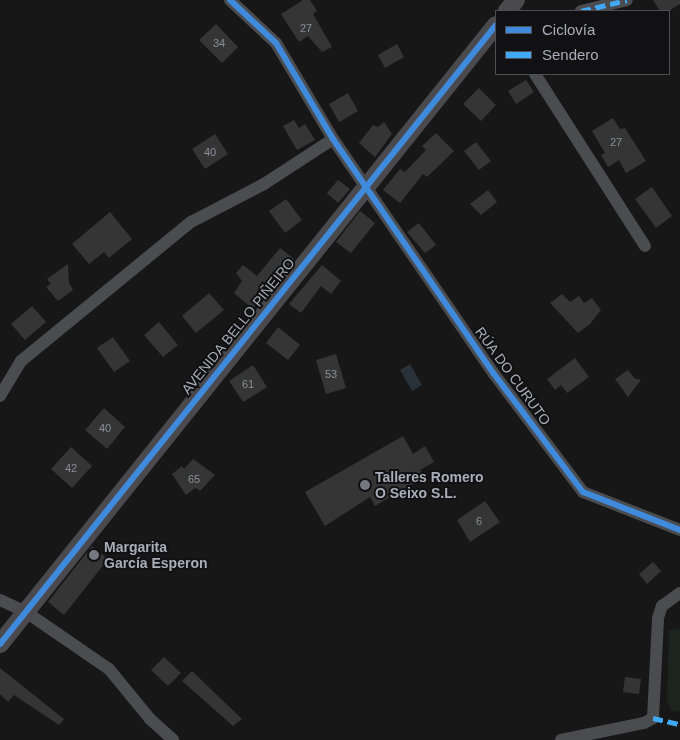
<!DOCTYPE html>
<meta charset="utf-8">
<style>
body{margin:0}
#map{position:relative;width:680px;height:740px;overflow:hidden;background:#171717;font-family:Helvetica,sans-serif}
div>[style]{position:absolute}
[style*='--x']{left:calc(var(--x)*1px);top:calc(var(--y)*1px);width:calc(var(--w)*1px);rotate:calc(var(--a)*1deg)}
.green>*{inset:0;background:#1d241e}
.water>*{inset:0;background:#2a3239}
.building>*{inset:0;background:#353536}
.street>*{height:12px;margin:-6px;padding:0 6px;transform-origin:6px;border-radius:6px;background:#4b4c50}
.secondary>*{height:18px;margin:-9px;padding:0 9px;transform-origin:9px;border-radius:9px;background:#4a4a4e}
.quiet>*{height:5px;margin-top:-2.5px;transform-origin:0;background:repeating-linear-gradient(90deg,#3fa9f5 0 10px,transparent 0 15px)}
.cycleway>*{height:6px;margin:-3px;padding:0 3px;transform-origin:3px;border-radius:3px;background:#408adc}
.dots>*{width:14px;height:14px;translate:-50% -50%;box-sizing:border-box;border:2px solid #111113;border-radius:50%}
span{translate:-50% -50%;white-space:nowrap;text-align:center;line-height:1.15;-webkit-text-stroke:4px #111113;paint-order:stroke}
.number-label{font-size:11px;color:#8b8f98}
.number-label span{-webkit-text-stroke-width:0}
.street-label{font-size:14px;color:#a8adb8}
.poi-label{font-size:14px;color:#a8adb8;font-weight:700}
.left{translate:0 -50%;text-align:left}
.legend{position:absolute;left:495px;top:10px;width:175px;height:65px;box-sizing:border-box;background:#111113;border:1px solid #4d4f55;margin:0;padding:6px 9px;list-style:none;font-size:15px;color:#a8adb8}
.legend li{display:flex;align-items:center;gap:10px;height:25px}
.legend b{width:25px;border:1px solid #4d4f55}
</style>
<div id="map">
<div class="green">
<div style="clip-path:polygon(680px 628px,680px 712px,672px 711px,667px 701px,669px 630px)"></div>
</div>
<div class="water">
<div style="clip-path:polygon(410px 364px,422px 385px,412px 391px,400px 370px)"></div>
</div>
<div class="building">
<div style="clip-path:polygon(303px 0,310px 0,317px 11px,313px 14px,332px 47px,322px 52px,308px 36px,299px 42px,281px 14px)"></div>
<div style="clip-path:polygon(653px 0,680px 0,680px 4px,669px 11px,660px 11px)"></div>
<div style="clip-path:polygon(216px 24px,238px 47px,222px 63px,199px 40px)"></div>
<div style="clip-path:polygon(397px 44px,404px 57px,385px 68px,378px 55px)"></div>
<div style="clip-path:polygon(526px 80px,534px 92px,516px 104px,508px 91px)"></div>
<div style="clip-path:polygon(479px 88px,496px 105px,481px 121px,463px 104px)"></div>
<div style="clip-path:polygon(348px 93px,358px 111px,339px 122px,329px 104px)"></div>
<div style="clip-path:polygon(613px 118px,620px 129px,625px 128px,646px 161px,626px 173px,619px 160px,608px 167px,601px 155px,605px 153px,592px 131px)"></div>
<div style="clip-path:polygon(294px 120px,299px 128px,305px 124px,315px 140px,297px 150px,283px 126px)"></div>
<div style="clip-path:polygon(384px 122px,392px 134px,375px 157px,359px 143px,373px 125px,378px 127px)"></div>
<div style="clip-path:polygon(436px 133px,454px 151px,427px 177px,423px 174px,400px 203px,383px 190px,400px 169px,405px 172px,426px 150px,422px 146px)"></div>
<div style="clip-path:polygon(215px 134px,228px 154px,205px 169px,192px 149px)"></div>
<div style="clip-path:polygon(476px 142px,491px 161px,479px 170px,464px 151px)"></div>
<div style="clip-path:polygon(338px 180px,350px 189px,338px 203px,327px 193px)"></div>
<div style="clip-path:polygon(652px 187px,672px 216px,656px 228px,635px 199px)"></div>
<div style="clip-path:polygon(488px 190px,497px 202px,481px 215px,470px 204px)"></div>
<div style="clip-path:polygon(286px 199px,302px 220px,285px 233px,269px 211px)"></div>
<div style="clip-path:polygon(360px 211px,375px 223px,351px 253px,336px 242px)"></div>
<div style="clip-path:polygon(110px 212px,132px 239px,109px 258px,104px 252px,89px 264px,72px 244px)"></div>
<div style="clip-path:polygon(419px 223px,436px 245px,425px 253px,407px 232px)"></div>
<div style="clip-path:polygon(280px 248px,294px 259px,281px 276px,278px 274px,253px 309px,234px 293px,242px 281px,236px 273px,243px 265px,257px 276px)"></div>
<div style="clip-path:polygon(68px 264px,69px 283px,73px 290px,58px 301px,46px 287px,51px 284px,47px 279px)"></div>
<div style="clip-path:polygon(322px 265px,341px 281px,331px 294px,321px 286px,301px 313px,289px 304px)"></div>
<div style="clip-path:polygon(209px 293px,224px 310px,196px 333px,182px 316px)"></div>
<div style="clip-path:polygon(562px 294px,570px 302px,579px 296px,584px 303px,592px 298px,601px 310px,590px 324px,578px 333px,550px 303px)"></div>
<div style="clip-path:polygon(32px 306px,46px 322px,25px 340px,11px 324px)"></div>
<div style="clip-path:polygon(159px 322px,178px 345px,163px 357px,144px 335px)"></div>
<div style="clip-path:polygon(278px 327px,300px 345px,288px 360px,266px 343px)"></div>
<div style="clip-path:polygon(113px 337px,130px 361px,114px 372px,97px 348px)"></div>
<div style="clip-path:polygon(336px 354px,346px 388px,326px 394px,316px 360px)"></div>
<div style="clip-path:polygon(575px 358px,589px 377px,567px 393px,561px 385px,555px 390px,547px 379px)"></div>
<div style="clip-path:polygon(253px 365px,267px 387px,243px 402px,229px 381px)"></div>
<div style="clip-path:polygon(628px 370px,634px 378px,641px 380px,628px 397px,615px 379px)"></div>
<div style="clip-path:polygon(104px 408px,125px 427px,107px 449px,85px 430px)"></div>
<div style="clip-path:polygon(403px 436px,413px 454px,425px 446px,434px 462px,420px 470px,424px 477px,375px 506px,370px 497px,325px 526px,305px 492px)"></div>
<div style="clip-path:polygon(71px 447px,92px 466px,72px 488px,51px 469px)"></div>
<div style="clip-path:polygon(193px 459px,215px 475px,200px 491px,195px 488px,186px 495px,172px 474px,182px 466px,184px 469px)"></div>
<div style="clip-path:polygon(485px 501px,500px 522px,470px 542px,457px 520px)"></div>
<div style="clip-path:polygon(92px 546px,108px 559px,64px 615px,48px 602px)"></div>
<div style="clip-path:polygon(653px 562px,661px 571px,647px 584px,639px 574px)"></div>
<div style="clip-path:polygon(164px 657px,181px 673px,168px 686px,151px 670px)"></div>
<div style="clip-path:polygon(0 668px,64px 719px,59px 725px,14px 695px,8px 702px,0 694px)"></div>
<div style="clip-path:polygon(192px 671px,242px 719px,233px 726px,182px 681px)"></div>
<div style="clip-path:polygon(625px 677px,641px 679px,639px 694px,623px 692px)"></div>
</div>
<div class="street">
<div style="--x:230;--y:0;--w:63;--a:43.1"></div>
<div style="--x:276;--y:43;--w:112;--a:59.3"></div>
<div style="--x:333;--y:139;--w:285;--a:55.6"></div>
<div style="--x:494;--y:374;--w:148;--a:53"></div>
<div style="--x:583;--y:492;--w:104;--a:21.4"></div>
<div style="--x:581;--y:11;--w:47;--a:-13.4"></div>
<div style="--x:535;--y:74;--w:204;--a:57.4"></div>
<div style="--x:0;--y:396;--w:41;--a:-59"></div>
<div style="--x:21;--y:361;--w:220;--a:-39.3"></div>
<div style="--x:191;--y:222;--w:82;--a:-27.5"></div>
<div style="--x:264;--y:184;--w:82;--a:-33.1"></div>
<div style="--x:0;--y:600;--w:29;--a:25"></div>
<div style="--x:26;--y:612;--w:101;--a:34.5"></div>
<div style="--x:109;--y:669;--w:65;--a:50.6"></div>
<div style="--x:150;--y:719;--w:31;--a:42"></div>
<div style="--x:561;--y:740;--w:85;--a:-11.6"></div>
<div style="--x:644;--y:723;--w:10;--a:-29"></div>
<div style="--x:653;--y:718;--w:100;--a:-87.1"></div>
<div style="--x:658;--y:618;--w:13;--a:-72"></div>
<div style="--x:662;--y:606;--w:22;--a:-36"></div>
</div>
<div class="secondary">
<div style="--x:507;--y:11;--w:14;--a:-51"></div>
<div style="--x:0;--y:644;--w:793;--a:-51.3"></div>
</div>
<div class="quiet">
<div style="--x:581;--y:11;--w:47;--a:-13.4"></div>
<div style="--x:653;--y:718;--w:28;--a:13"></div>
</div>
<div class="cycleway">
<div style="--x:230;--y:0;--w:63;--a:43.1"></div>
<div style="--x:276;--y:43;--w:112;--a:59.3"></div>
<div style="--x:333;--y:139;--w:285;--a:55.6"></div>
<div style="--x:494;--y:374;--w:148;--a:53"></div>
<div style="--x:583;--y:492;--w:104;--a:21.4"></div>
<div style="--x:0;--y:644;--w:793;--a:-51.3"></div>
</div>
<div class="dots">
<div style="left:365px;top:485px;background:#757880"></div>
<div style="left:94px;top:555px;background:#757880"></div>
</div>
<div class="number-label">
<span style="left:306px;top:28px">27</span>
<span style="left:219px;top:43px">34</span>
<span style="left:616px;top:142px">27</span>
<span style="left:210px;top:152px">40</span>
<span style="left:331px;top:374px">53</span>
<span style="left:248px;top:384px">61</span>
<span style="left:105px;top:428px">40</span>
<span style="left:71px;top:468px">42</span>
<span style="left:194px;top:479px">65</span>
<span style="left:479px;top:521px">6</span>
</div>
<div class="street-label">
<span style="left:238px;top:326px;rotate:-51deg">AVENIDA BELLO PIÑEIRO</span>
<span style="left:513px;top:376px;rotate:54deg">RÚA DO CURUTO</span>
</div>
<div class="poi-label">
<span class="left" style="left:375px;top:485px">Talleres Romero<br>O Seixo S.L.</span>
<span class="left" style="left:104px;top:555px">Margarita<br>García Esperon</span>
</div>
<ul class="legend">
<li><b style="height:6px;background:#408adc"></b>Ciclovía</li>
<li><b style="height:6px;background:#3fa9f5"></b>Sendero</li>
</ul>
</div>
